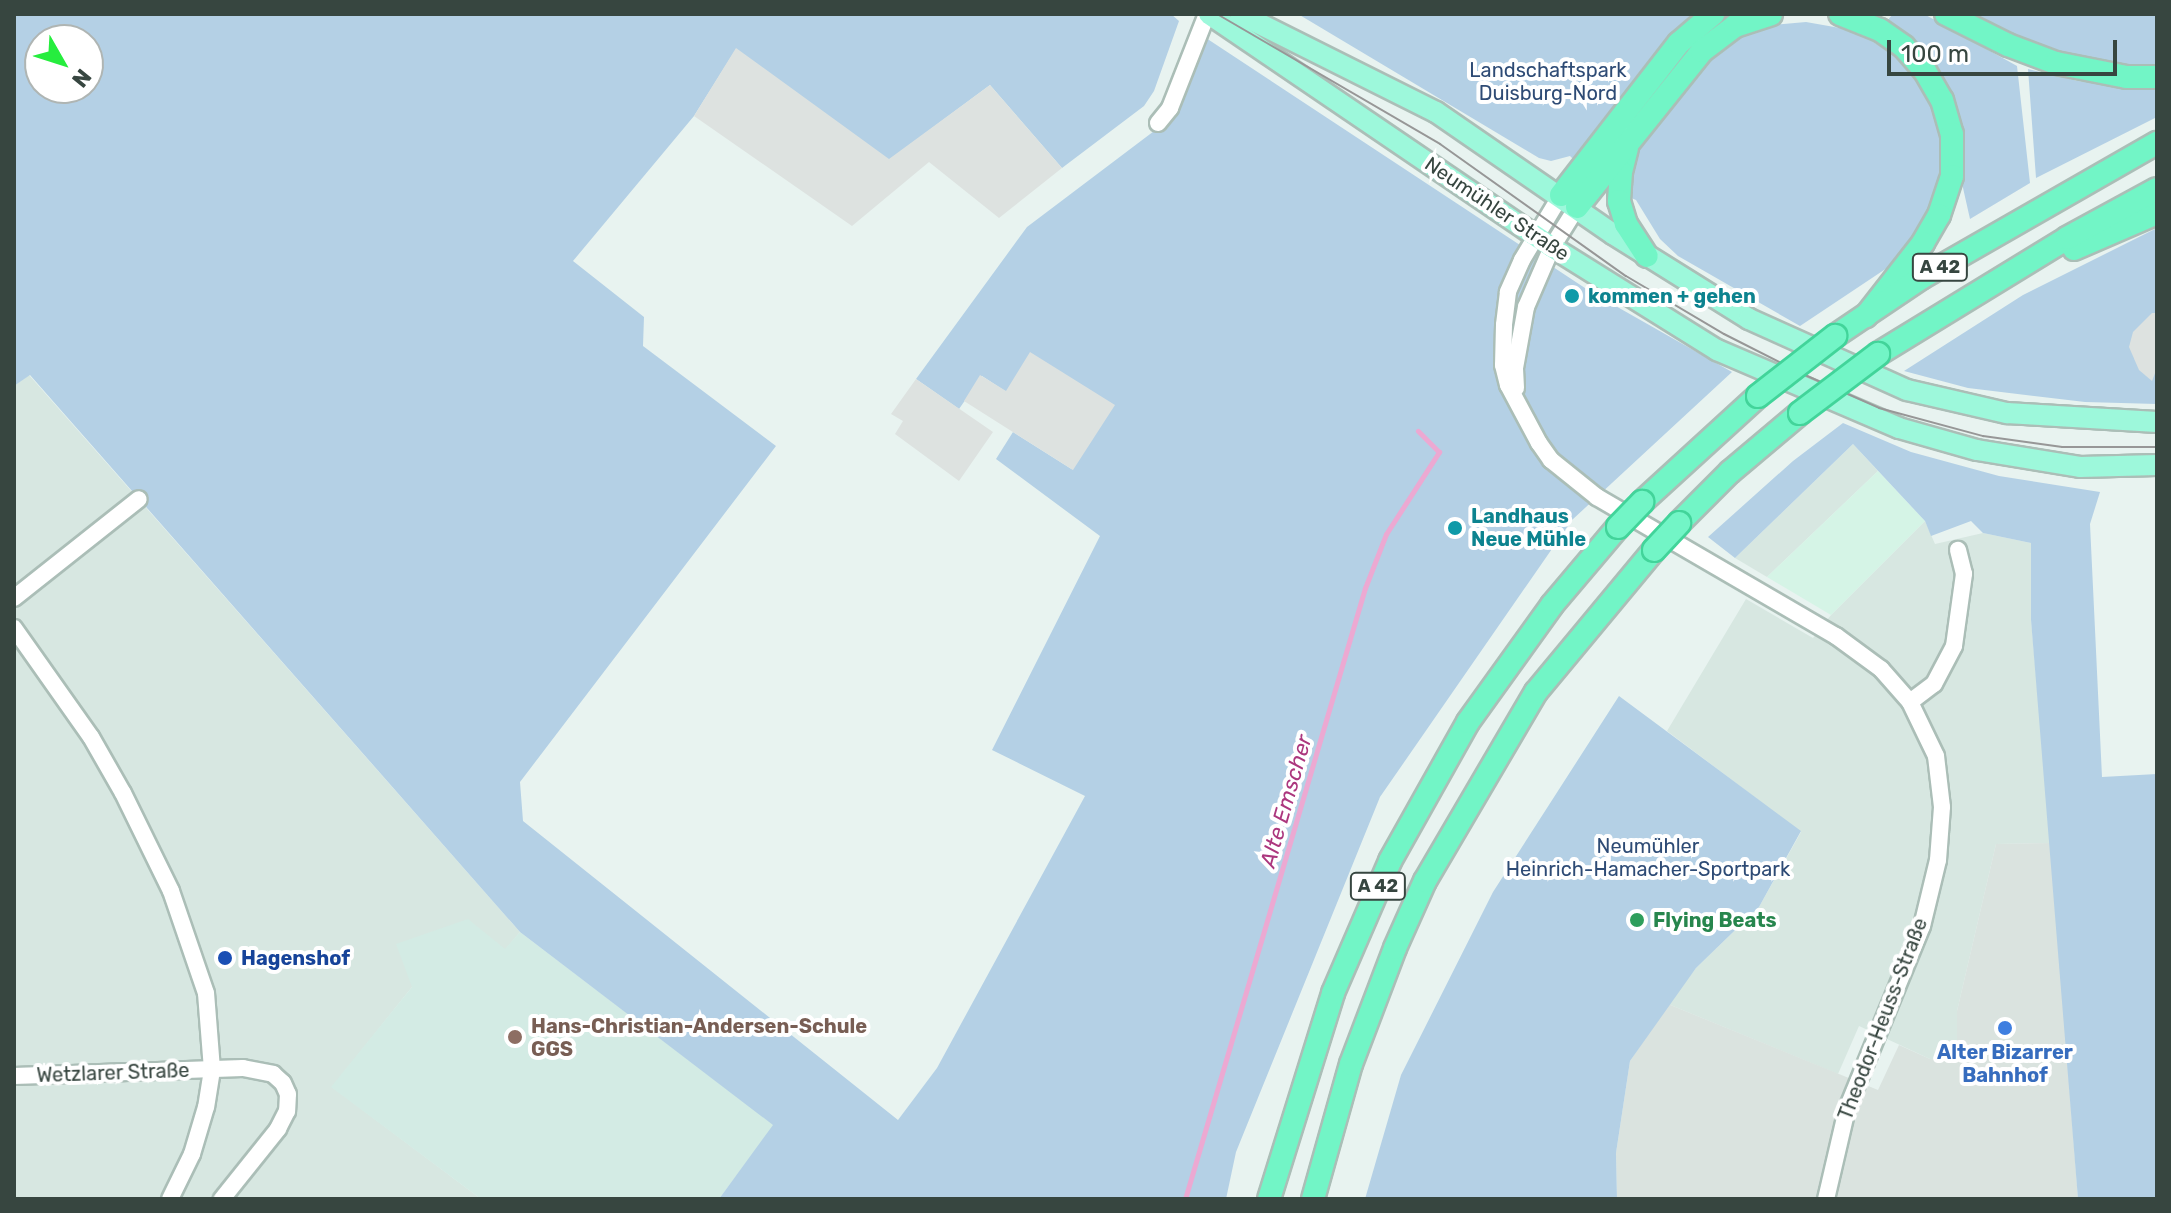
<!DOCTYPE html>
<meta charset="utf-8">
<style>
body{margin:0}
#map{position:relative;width:2171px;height:1213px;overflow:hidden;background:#e8f3f0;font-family:Rubik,sans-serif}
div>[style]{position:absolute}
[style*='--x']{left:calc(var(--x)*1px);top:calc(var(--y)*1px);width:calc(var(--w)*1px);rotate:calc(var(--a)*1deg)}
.residential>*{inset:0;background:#d7e7e1}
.commercial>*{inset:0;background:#d5f4e6}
.industrial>*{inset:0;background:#dae3df}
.education>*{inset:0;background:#d3ebe4}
.green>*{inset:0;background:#b4d0e5}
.parking>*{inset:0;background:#dde2e0}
.stream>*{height:5px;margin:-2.5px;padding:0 2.5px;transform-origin:2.5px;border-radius:2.5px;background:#eca9d2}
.roads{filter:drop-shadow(2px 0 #abbeb7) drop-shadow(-2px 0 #abbeb7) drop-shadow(0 2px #abbeb7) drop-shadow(0 -2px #abbeb7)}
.minor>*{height:16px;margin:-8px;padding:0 8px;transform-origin:8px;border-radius:8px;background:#fff}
.major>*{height:20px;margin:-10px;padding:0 10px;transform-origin:10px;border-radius:10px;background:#9df8db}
.highway>*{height:22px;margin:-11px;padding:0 11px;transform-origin:11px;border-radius:11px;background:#72f5c6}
.tram>*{height:2px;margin:-1px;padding:0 1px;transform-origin:1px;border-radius:1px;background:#979797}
.bridges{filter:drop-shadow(2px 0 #42d49a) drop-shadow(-2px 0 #42d49a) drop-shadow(0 2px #42d49a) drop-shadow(0 -2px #42d49a)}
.highway-bridge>*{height:22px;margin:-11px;padding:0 11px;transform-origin:11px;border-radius:11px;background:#72f5c6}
.dots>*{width:22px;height:22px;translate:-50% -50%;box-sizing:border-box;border:4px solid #fff;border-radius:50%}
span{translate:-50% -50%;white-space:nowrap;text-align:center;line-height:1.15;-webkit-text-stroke:8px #fff;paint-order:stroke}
.shield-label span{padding:2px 6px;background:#fff;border:2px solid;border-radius:6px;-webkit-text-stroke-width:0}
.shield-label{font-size:18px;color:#374640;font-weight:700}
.park-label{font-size:20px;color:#2e4b75}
.street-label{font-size:20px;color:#374640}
.culture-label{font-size:20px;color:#0d838f;font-weight:700}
.left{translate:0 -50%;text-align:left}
.leisure-label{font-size:20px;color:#27864d;font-weight:700}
.transit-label{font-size:20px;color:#164399;font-weight:700}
.education-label{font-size:20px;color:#785e54;font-weight:700}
.shop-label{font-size:20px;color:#366cbe;font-weight:700}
.water-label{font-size:22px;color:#ac377e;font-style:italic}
.frame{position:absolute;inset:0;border:16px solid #374640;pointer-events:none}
.north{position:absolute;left:24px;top:24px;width:80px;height:80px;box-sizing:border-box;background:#fff;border:2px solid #afb5b3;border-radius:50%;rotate:129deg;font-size:22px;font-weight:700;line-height:32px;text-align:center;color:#374640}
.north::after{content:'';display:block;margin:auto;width:28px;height:36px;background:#26ed3e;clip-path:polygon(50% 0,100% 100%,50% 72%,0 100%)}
.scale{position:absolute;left:1887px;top:40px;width:230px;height:36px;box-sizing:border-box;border:4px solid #374640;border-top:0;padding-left:10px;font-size:24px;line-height:28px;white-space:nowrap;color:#374640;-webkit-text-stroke:6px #fff;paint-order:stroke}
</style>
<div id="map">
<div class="residential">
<div style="clip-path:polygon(29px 375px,520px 932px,506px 949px,412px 987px,332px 1087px,481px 1199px,14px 1199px,14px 386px)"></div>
<div style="clip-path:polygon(1853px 444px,1878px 471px,1767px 577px,1735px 558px)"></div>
<div style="clip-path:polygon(1925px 521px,1935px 544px,1983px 533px,2031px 543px,2031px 620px,2051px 843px,1996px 844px,1957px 1011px,1957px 1061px,1930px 1059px,1859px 1026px,1838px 1074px,1668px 1004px,1696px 968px,1759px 907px,1801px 832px,1667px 731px,1746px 599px,1813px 638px,1831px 615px)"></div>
</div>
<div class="commercial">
<div style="clip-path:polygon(1878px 471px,1925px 521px,1831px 615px,1767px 577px)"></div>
</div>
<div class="industrial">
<div style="clip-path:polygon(2051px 843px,2078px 1199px,1617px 1199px,1616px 1153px,1630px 1061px,1668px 1004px,1878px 1090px,1899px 1045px,1930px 1059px,1957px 1061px,1957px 1011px,1996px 844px)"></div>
</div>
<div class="education">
<div style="clip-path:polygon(468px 919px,505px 949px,520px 932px,774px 1125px,719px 1199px,481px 1199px,331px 1087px,412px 987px,396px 944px)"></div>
</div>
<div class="green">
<div style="clip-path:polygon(evenodd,14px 14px,1171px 14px,1179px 21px,1154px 91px,1144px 106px,1062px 168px,990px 85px,889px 160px,736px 49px,694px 116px,573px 261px,644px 317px,643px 346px,776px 446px,520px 782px,523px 821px,898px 1120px,937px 1068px,1085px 796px,992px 750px,1100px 536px,996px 459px,1013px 432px,1073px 470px,1005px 391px,982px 376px,959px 409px,916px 379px,1027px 227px,1170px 119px,1206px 38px,1591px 292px,1732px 372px,1572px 520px,1380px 797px,1236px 1152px,1226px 1199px,719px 1199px,773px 1125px,520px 932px,30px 375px,14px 386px,14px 14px,40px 40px,88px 40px,88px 88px,40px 88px,40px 40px)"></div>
<div style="clip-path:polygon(1298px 14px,1697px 14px,1670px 36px,1574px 160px,1570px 156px,1551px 161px,1539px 158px)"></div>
<div style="clip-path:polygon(1893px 14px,1924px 14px,2017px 66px,2030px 183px,1970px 219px,1961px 179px,1955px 106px,1947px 83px,1913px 41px,1886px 22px)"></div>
<div style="clip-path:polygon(1970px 14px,2157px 14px,2157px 67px,2130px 67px,2056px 51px,2007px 33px)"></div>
<div style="clip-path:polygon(1806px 22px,1857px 31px,1896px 57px,1914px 75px,1927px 96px,1939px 133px,1940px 163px,1937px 190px,1926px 219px,1905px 250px,1887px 268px,1800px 326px,1678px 256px,1660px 239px,1636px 200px,1624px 195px,1638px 149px,1658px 118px,1709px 59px,1742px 35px,1772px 25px)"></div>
<div style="clip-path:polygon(2028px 69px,2078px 81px,2157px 88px,2157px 117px,2036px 178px)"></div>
<div style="clip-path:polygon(2157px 228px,2157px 313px,2152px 313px,2157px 404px,2085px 402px,1968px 388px,1904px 371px,2023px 295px)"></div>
<div style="clip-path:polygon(1843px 423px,1911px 452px,1999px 476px,2100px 492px,2090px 524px,2102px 777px,2157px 774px,2157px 1199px,2078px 1199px,2031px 620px,2031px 543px,1983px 533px,1971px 521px,1931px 536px,1925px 521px,1853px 444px,1735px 558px,1708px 537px,1793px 461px)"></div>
<div style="clip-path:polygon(1619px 696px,1801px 831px,1759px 907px,1696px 968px,1630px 1061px,1616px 1153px,1617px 1199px,1365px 1199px,1401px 1075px,1493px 892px)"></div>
</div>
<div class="parking">
<div style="clip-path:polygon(736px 48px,889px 159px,990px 85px,1062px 168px,999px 218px,929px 162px,852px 226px,694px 116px)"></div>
<div style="clip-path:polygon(2152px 313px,2157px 313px,2157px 368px,2152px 381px,2139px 370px,2129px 347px,2133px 332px)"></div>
<div style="clip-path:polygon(1030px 352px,1115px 405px,1073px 470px,964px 401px,980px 375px,1006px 391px)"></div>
<div style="clip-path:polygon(916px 379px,993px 432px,959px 481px,895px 434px,903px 421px,891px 414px)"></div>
</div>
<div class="stream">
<div style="--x:1185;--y:1199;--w:637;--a:-73.59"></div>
<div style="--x:1365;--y:588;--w:58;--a:-68.7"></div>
<div style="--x:1386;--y:534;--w:98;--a:-57.1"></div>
<div style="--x:1439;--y:452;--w:30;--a:-135"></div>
</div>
<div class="roads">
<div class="minor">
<div style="--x:1158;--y:123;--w:19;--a:-51"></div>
<div style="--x:1170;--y:108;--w:101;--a:-68.5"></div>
<div style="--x:1561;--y:195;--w:76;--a:121"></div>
<div style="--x:1522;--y:260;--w:35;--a:114"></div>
<div style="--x:1508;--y:292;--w:33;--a:97"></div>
<div style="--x:1504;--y:325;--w:40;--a:91.4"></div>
<div style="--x:1503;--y:365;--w:21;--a:76"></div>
<div style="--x:1508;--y:385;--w:66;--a:61.9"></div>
<div style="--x:1539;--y:443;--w:21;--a:55"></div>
<div style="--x:1551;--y:460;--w:59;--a:38.8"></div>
<div style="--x:1597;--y:497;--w:276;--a:30.2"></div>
<div style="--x:1836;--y:636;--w:56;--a:36.3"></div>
<div style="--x:1881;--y:669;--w:44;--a:48.7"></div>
<div style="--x:1910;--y:702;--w:60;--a:64.3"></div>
<div style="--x:1936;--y:756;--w:51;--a:83.3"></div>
<div style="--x:1942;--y:807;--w:53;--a:94.3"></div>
<div style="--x:1938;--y:860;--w:68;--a:103.6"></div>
<div style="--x:1922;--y:926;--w:198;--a:112.3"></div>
<div style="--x:1847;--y:1109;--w:92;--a:103.1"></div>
<div style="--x:1516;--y:388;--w:20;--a:-93"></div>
<div style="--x:1515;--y:368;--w:62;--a:-79.8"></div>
<div style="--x:1526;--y:307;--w:65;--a:-66.6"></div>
<div style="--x:1552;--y:247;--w:47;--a:-58"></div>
<div style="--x:14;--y:598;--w:159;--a:-38.4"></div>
<div style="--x:14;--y:628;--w:133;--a:54.8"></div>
<div style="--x:91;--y:737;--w:64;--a:60.3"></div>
<div style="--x:123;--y:793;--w:109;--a:63.9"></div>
<div style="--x:171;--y:891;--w:108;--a:71.1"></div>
<div style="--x:206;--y:993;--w:77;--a:85.5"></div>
<div style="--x:212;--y:1070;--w:37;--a:99"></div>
<div style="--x:206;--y:1107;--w:49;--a:106.6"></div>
<div style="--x:192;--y:1154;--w:50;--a:116.1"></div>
<div style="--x:1910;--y:702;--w:30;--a:-37"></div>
<div style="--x:1934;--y:684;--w:43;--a:-62.2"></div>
<div style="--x:1954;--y:646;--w:73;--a:-82.1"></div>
<div style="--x:1964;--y:574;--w:25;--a:-104"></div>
<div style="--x:14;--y:1076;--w:229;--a:-2"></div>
<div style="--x:243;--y:1068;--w:31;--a:11"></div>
<div style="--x:273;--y:1074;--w:13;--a:42"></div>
<div style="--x:283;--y:1083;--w:12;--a:66"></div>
<div style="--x:288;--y:1094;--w:17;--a:93"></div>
<div style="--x:287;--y:1111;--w:20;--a:117"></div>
<div style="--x:278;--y:1129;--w:90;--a:128.7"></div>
</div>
<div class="major">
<div style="--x:1209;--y:14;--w:415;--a:34.2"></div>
<div style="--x:1552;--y:247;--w:195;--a:32"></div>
<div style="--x:1717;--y:350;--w:198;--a:23.2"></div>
<div style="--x:1899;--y:428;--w:81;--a:15.8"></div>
<div style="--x:1977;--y:450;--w:104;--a:9.4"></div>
<div style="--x:2080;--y:467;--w:77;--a:-1.5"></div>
<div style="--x:1240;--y:14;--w:219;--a:26.6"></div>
<div style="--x:1436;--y:112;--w:215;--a:34.6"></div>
<div style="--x:1613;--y:234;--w:160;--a:32"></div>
<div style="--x:1749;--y:319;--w:173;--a:24.2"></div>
<div style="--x:1907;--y:390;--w:103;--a:13"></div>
<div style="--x:2007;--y:413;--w:150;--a:3.4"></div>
</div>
<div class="highway">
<div style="--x:1840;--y:14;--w:43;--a:21.8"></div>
<div style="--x:1880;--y:30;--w:29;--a:35"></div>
<div style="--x:1904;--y:47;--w:32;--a:49"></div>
<div style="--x:1925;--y:71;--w:34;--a:60"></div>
<div style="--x:1942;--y:100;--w:35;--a:74"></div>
<div style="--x:1952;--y:134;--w:42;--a:90"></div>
<div style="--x:1952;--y:176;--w:41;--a:108.4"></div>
<div style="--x:1939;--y:215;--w:32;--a:120"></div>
<div style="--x:1923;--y:243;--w:93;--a:128"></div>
<div style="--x:1946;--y:14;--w:69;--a:26.6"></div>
<div style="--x:2008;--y:45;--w:51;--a:20.6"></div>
<div style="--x:2056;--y:63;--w:72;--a:11.2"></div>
<div style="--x:2127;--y:77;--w:30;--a:0"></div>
<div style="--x:1627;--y:148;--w:25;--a:104"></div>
<div style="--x:1621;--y:172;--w:29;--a:94"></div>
<div style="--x:1619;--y:201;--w:24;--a:73"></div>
<div style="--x:1626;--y:224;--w:38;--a:57"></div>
<div style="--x:1561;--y:195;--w:192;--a:-52.2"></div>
<div style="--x:1679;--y:43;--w:45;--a:-40.5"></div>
<div style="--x:1577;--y:207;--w:200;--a:-51.3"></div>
<div style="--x:1702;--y:51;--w:41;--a:-37.1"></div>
<div style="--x:1735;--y:26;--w:38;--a:-18"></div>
<div style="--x:2074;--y:249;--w:90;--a:-23.4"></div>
<div style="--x:1835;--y:336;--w:104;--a:-34"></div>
<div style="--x:1921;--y:278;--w:272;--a:-29.8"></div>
<div style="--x:1878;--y:354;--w:222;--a:-31.5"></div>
<div style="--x:2067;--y:238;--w:102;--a:-28.6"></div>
<div style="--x:1642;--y:502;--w:157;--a:-42.4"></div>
<div style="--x:1679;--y:523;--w:72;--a:-45"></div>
<div style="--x:1730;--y:472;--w:92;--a:-40.1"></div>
<div style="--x:1269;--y:1199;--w:216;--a:-72.7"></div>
<div style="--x:1333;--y:993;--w:144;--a:-66.6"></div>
<div style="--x:1390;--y:861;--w:159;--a:-60.7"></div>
<div style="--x:1468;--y:722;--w:144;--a:-54.3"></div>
<div style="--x:1552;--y:605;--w:102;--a:-49.8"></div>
<div style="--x:1313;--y:1199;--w:140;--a:-74.3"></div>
<div style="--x:1351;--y:1064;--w:124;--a:-69.2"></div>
<div style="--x:1395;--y:948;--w:73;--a:-65.9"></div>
<div style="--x:1425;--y:881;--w:219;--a:-59.6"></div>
<div style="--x:1536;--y:692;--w:185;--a:-50.3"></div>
</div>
</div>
<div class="tram">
<div style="--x:1217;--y:14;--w:258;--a:30.2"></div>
<div style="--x:1440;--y:144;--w:228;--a:35.4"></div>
<div style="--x:1626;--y:276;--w:114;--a:30.6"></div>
<div style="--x:1724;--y:334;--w:91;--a:26.8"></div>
<div style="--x:1805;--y:375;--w:81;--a:24"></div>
<div style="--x:1879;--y:408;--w:108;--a:15.1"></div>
<div style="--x:1983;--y:436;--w:80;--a:7.9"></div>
<div style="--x:2062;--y:447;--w:95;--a:0"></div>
</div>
<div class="bridges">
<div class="highway-bridge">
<div style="--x:1758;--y:396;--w:98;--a:-37.9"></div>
<div style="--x:1800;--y:413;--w:98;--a:-37.1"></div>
<div style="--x:1618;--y:527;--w:35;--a:-46"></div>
<div style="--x:1654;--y:550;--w:37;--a:-47"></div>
</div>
</div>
<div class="dots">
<div style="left:1572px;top:296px;background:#0f9aa8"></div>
<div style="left:1455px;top:528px;background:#0f9aa8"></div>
<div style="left:1637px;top:920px;background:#2e9e5b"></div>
<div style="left:225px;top:958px;background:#1a4fb4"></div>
<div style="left:2005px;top:1028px;background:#3f7fe0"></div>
<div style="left:515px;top:1037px;background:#8d6e63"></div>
</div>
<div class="shield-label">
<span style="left:1940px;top:267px">A 42</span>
<span style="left:1378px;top:886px">A 42</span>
</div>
<div class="park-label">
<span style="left:1548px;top:82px">Landschaftspark<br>Duisburg-Nord</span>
<span style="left:1648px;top:858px">Neumühler<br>Heinrich-Hamacher-Sportpark</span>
</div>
<div class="street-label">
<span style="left:1497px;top:209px;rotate:34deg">Neumühler Straße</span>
<span style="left:1883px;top:1019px;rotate:-69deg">Theodor-Heuss-Straße</span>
<span style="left:113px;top:1073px;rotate:-2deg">Wetzlarer Straße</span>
</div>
<div class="culture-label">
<span class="left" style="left:1588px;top:296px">kommen + gehen</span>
<span class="left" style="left:1471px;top:528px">Landhaus<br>Neue Mühle</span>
</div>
<div class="leisure-label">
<span class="left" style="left:1653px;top:920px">Flying Beats</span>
</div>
<div class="transit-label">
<span class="left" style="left:241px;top:958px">Hagenshof</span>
</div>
<div class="education-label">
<span class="left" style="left:531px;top:1038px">Hans-Christian-Andersen-Schule<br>GGS</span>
</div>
<div class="shop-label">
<span style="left:2005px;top:1064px">Alter Bizarrer<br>Bahnhof</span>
</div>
<div class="water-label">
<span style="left:1286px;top:801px;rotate:-74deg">Alte Emscher</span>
</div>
<div class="frame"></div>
<div class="north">N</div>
<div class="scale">100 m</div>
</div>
